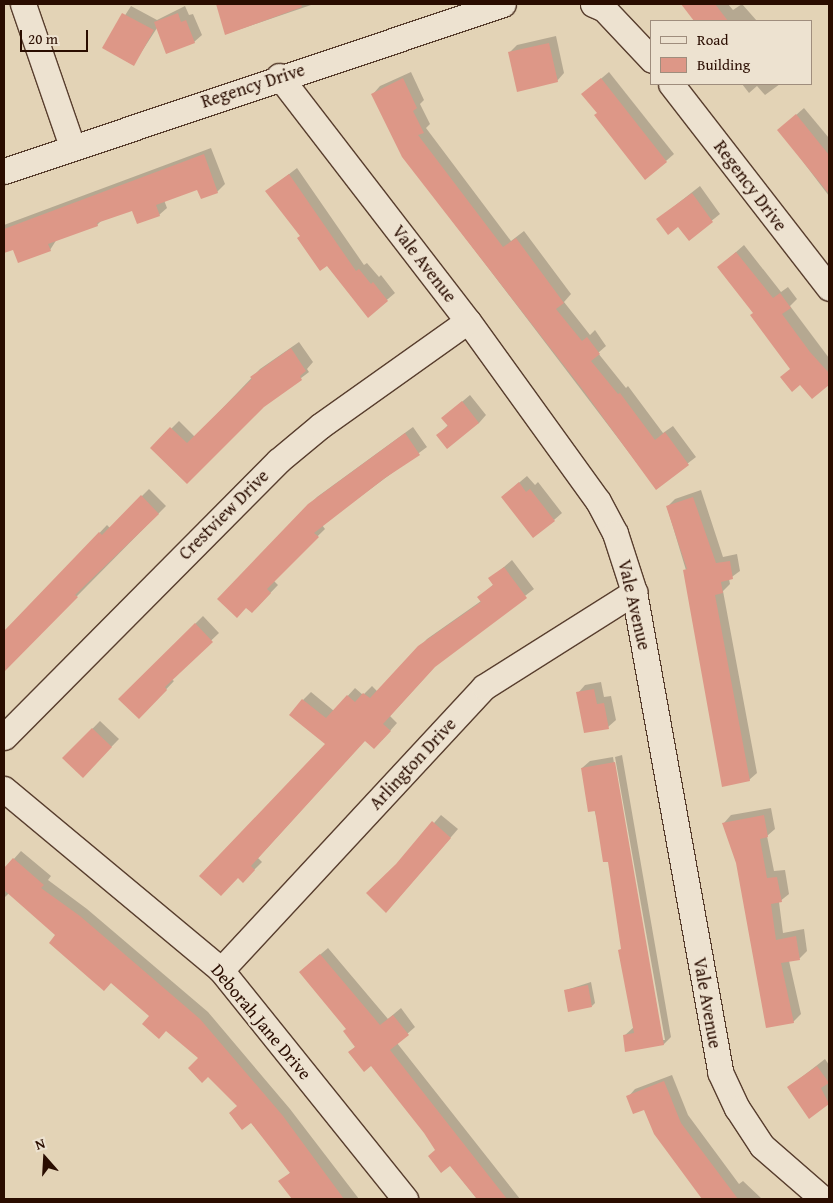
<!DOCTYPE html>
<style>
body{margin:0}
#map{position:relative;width:833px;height:1203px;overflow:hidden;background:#e3d3b6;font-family:"Gentium Book Plus",serif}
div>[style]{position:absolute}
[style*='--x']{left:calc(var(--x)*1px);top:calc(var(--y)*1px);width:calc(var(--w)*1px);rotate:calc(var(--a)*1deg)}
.shadow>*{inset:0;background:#0003}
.building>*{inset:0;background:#dd9787}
.roads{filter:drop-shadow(1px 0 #583e2e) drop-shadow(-1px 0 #583e2e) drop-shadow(0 1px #583e2e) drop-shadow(0 -1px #583e2e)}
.minor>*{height:25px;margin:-12.5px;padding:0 12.5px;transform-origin:12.5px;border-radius:12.5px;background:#ede2d0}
span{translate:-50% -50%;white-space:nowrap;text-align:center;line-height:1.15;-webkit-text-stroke:4.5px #ede2d0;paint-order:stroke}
.street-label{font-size:18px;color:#2a0d00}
.frame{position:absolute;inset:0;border:5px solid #2a0d00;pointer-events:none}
.legend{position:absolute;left:650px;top:20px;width:162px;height:65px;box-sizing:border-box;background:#ede2d0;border:1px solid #9f8d7d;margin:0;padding:6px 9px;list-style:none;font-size:15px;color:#2a0d00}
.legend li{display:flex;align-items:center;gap:10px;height:25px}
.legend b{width:25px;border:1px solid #9f8d7d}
.north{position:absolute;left:20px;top:1133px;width:50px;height:50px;-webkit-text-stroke:4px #ede2d0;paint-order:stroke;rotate:341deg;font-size:14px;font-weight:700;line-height:20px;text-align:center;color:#2a0d00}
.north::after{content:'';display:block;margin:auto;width:18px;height:22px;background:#2a0d00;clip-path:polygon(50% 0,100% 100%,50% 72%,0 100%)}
.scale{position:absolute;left:20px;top:30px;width:68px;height:22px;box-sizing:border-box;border:2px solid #2a0d00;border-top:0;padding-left:6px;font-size:15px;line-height:18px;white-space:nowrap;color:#2a0d00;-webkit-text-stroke:4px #ede2d0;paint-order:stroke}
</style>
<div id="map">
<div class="shadow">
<div style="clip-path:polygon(220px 4px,314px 4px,226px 34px,218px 6px)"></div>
<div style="clip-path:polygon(682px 4px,728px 4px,733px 10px,742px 4px,757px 21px,695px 21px)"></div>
<div style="clip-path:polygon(131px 6px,157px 20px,185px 6px,189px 15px,193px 14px,202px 35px,194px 42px,157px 28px,133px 65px,104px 48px)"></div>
<div style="clip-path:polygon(556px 36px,564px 73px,557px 81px,509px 53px,517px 45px)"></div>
<div style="clip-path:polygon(411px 72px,424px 100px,420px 104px,430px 124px,426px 128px,511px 241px,524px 231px,571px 294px,564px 302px,590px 335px,595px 330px,606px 346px,598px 353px,626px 388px,628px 386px,663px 433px,673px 426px,696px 457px,656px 488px,403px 156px,373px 94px,380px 86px)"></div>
<div style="clip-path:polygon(609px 72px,674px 154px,666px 161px,583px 94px)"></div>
<div style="clip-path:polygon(742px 84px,780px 84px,765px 95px,757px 86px,749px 93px)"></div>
<div style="clip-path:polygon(804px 108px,829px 138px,829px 196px,779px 130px)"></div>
<div style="clip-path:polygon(211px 148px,225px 184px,217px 192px,201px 197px,198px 188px,164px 200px,167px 208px,159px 215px,133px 209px,103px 219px,97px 225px,57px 239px,50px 250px,14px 249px,4px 252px,4px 225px)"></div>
<div style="clip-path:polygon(297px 168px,364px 265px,367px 263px,379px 277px,381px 275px,395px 293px,368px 316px,267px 191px)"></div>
<div style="clip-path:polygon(700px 186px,720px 214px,689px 239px,679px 225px,658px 219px)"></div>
<div style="clip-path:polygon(744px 245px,781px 292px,788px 287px,797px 299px,790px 306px,829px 358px,829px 383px,812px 397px,755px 313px,719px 267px)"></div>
<div style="clip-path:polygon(299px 342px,313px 362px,307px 369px,309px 372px,263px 407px,187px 482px,152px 448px,179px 421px,195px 437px,260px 369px)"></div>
<div style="clip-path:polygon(470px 395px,486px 415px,479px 423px,438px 435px,448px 425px,443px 418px)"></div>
<div style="clip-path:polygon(413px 427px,427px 447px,322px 525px,325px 529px,273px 580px,278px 585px,252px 612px,246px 606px,219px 599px,317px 497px)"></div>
<div style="clip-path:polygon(527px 476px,535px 485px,538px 482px,562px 513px,554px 520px,502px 497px)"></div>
<div style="clip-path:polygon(149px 489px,166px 506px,5px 669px,4px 633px,107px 525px,110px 528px)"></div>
<div style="clip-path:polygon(701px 490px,723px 557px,737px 554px,740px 571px,729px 579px,730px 584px,723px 591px,757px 773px,749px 780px,667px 507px,675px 499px)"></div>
<div style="clip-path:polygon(512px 560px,534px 589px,437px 664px,390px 716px,397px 723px,382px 740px,366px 739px,258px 858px,262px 862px,243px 881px,238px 877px,327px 744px,291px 715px,303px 700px,311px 692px,334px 711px,355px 688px,363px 695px,372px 686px,378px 692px,427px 639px,481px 601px,479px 597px,494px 584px,490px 579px)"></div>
<div style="clip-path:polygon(203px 616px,219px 633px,171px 679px,174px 681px,139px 718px,120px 699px)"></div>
<div style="clip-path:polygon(601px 682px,604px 697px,611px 696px,616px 720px,608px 727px,578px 693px,585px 685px)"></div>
<div style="clip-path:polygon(100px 721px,119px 739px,83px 776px,64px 758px)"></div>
<div style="clip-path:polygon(622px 755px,671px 1037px,664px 1044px,626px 1051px,624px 1036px,634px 1027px,609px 860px,582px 768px,590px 761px,613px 757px,662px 1040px,665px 1040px,615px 757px)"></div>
<div style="clip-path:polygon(771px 808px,775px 829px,767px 836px,774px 871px,785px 870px,789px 894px,779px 902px,783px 933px,804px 929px,807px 951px,800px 958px,789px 961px,801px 1014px,793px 1022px,724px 823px,731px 815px)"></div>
<div style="clip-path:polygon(441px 815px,458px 829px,394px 903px,399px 863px)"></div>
<div style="clip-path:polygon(21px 851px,51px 876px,48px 880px,87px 909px,208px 1012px,290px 1109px,359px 1199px,310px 1199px,299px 1185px,280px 1182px,291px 1172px,238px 1106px,208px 1075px,200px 1058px,9px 893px,4px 898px,4px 870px)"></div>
<div style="clip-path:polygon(328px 948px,388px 1019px,401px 1008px,415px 1027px,397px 1043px,520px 1199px,477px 1199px,371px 1064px,350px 1052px,356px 1046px,348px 1028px,308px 965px)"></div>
<div style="clip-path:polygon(591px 982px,595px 1003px,592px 1006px,566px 990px)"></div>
<div style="clip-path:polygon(825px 1059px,829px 1065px,829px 1103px,810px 1117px,789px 1087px)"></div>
<div style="clip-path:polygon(672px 1075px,688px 1115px,739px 1184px,743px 1181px,762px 1199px,707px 1199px,695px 1187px,644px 1108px,628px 1097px,635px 1089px)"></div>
</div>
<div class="building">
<div style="clip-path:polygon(216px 4px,301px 4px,302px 7px,225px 35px)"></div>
<div style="clip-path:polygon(681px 4px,715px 4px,728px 21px,694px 21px)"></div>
<div style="clip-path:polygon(122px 13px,154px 30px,134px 66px,102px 48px)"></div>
<div style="clip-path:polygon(178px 13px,181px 22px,186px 20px,195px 43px,166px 54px,154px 22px)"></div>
<div style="clip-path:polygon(549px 43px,558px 82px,517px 92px,508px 52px)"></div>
<div style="clip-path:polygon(403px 78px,417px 108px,413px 111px,424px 133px,418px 135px,503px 247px,516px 238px,564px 303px,556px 309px,582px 341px,587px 337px,600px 354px,591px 361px,618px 394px,620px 393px,655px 440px,665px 432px,689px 465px,656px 490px,583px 390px,402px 157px,371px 94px)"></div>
<div style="clip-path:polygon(601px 78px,667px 162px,645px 180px,594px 115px,597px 113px,581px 94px)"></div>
<div style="clip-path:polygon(796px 114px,829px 155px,829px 194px,777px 130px)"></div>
<div style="clip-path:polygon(204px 154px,218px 193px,201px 199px,197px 190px,156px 205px,160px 216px,137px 224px,132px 211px,97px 223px,98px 226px,48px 244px,51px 251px,18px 263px,13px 250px,4px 253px,4px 229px)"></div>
<div style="clip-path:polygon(289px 174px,356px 271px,359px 269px,371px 284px,373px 282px,388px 301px,368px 318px,327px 266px,320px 271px,297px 238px,300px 236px,265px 191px)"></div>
<div style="clip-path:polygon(692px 193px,713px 222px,689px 241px,678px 227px,668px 235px,656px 219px)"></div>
<div style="clip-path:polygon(736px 252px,773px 298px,780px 293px,791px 308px,782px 314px,810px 352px,829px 373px,829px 385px,812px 399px,800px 385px,792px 392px,780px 377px,790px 369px,750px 315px,753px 313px,717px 267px)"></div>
<div style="clip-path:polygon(291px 348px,306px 371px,300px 376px,302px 380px,264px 407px,187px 484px,150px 448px,170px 427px,187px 443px,252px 379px,250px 377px)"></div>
<div style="clip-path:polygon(462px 401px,479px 423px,447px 449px,436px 435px,448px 426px,441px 418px)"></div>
<div style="clip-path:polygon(405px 433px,420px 455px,385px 478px,314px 533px,319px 537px,267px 589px,271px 593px,252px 613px,246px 608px,237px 618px,217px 599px,308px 504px)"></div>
<div style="clip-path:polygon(519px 482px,526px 492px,530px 489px,555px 521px,533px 538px,501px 497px)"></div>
<div style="clip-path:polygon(141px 495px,159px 514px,75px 595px,78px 597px,4px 672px,4px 631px,99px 532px,102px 535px)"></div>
<div style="clip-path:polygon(693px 497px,716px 563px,730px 561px,733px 579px,721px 582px,723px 593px,715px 595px,750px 781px,722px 787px,683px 570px,687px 569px,666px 506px)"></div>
<div style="clip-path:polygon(504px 567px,527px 598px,435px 667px,383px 724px,391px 731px,374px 749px,365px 741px,251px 866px,255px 870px,243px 883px,238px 878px,221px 896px,199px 876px,325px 744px,289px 715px,302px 699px,326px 718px,347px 695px,355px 702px,363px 693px,370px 698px,418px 646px,481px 602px,477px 597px,493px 585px,488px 578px)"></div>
<div style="clip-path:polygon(195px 623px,213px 642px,165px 687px,167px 690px,139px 719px,118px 699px)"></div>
<div style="clip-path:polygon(594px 689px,597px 704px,604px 703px,609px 729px,584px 733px,576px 692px)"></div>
<div style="clip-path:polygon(92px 728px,112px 747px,83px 778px,62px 758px)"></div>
<div style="clip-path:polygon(615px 762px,664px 1045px,625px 1052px,623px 1035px,634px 1033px,618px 950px,621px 949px,608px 862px,603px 862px,595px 811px,588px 812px,581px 768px)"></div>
<div style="clip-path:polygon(764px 815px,768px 837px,760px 839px,767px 878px,777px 877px,782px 902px,771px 904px,776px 940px,796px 936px,800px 960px,781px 963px,794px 1023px,766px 1028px,736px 863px,722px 823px)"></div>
<div style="clip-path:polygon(432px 821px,451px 838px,386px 913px,366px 893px,396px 864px)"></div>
<div style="clip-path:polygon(13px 858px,44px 885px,41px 888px,80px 916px,200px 1019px,283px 1116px,344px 1199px,292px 1199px,278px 1181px,290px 1173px,273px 1151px,251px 1123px,242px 1130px,229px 1113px,237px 1106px,208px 1077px,202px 1083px,188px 1068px,198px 1058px,166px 1031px,159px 1039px,142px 1024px,149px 1016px,111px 983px,104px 991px,89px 978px,49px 943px,55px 935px,4px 890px,4px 868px)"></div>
<div style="clip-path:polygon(320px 954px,380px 1025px,393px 1015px,409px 1035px,390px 1050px,507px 1199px,477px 1199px,450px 1166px,441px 1173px,428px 1156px,435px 1150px,424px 1133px,371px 1066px,364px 1072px,348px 1052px,355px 1047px,343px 1031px,346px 1029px,299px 972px)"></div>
<div style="clip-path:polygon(588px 985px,592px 1007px,568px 1012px,564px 990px)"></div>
<div style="clip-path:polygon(817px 1066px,829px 1083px,821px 1088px,829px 1104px,809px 1119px,787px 1087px)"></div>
<div style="clip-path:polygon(664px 1081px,681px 1123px,738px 1199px,702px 1199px,654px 1134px,644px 1110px,633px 1114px,626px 1096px)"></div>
</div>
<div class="roads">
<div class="minor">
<div style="--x:23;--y:4;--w:150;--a:71"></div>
<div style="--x:593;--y:4;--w:12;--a:24"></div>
<div style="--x:604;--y:9;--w:70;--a:46.7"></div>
<div style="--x:279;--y:76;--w:309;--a:52.4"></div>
<div style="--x:468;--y:321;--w:222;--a:54.2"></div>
<div style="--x:598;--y:501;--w:36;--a:62"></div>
<div style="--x:615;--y:533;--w:62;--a:72.1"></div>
<div style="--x:634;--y:592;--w:488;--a:79.8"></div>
<div style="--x:720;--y:1072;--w:40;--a:65"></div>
<div style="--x:737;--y:1108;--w:45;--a:56.7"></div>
<div style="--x:762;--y:1146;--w:81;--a:41"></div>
<div style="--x:671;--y:84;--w:258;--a:52.2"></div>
<div style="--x:4;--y:171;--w:526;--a:-18.5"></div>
<div style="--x:4;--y:737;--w:389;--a:-45.2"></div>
<div style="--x:278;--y:461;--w:55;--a:-39.8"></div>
<div style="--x:320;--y:426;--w:181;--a:-35.4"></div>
<div style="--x:4;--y:789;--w:283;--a:39.8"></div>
<div style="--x:221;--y:970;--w:294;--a:51.2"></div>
<div style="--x:221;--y:970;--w:386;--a:-47.1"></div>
<div style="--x:484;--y:687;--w:178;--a:-32.3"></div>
</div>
</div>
<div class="street-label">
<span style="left:253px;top:86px;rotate:-18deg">Regency Drive</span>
<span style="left:750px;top:186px;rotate:53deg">Regency Drive</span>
<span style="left:424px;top:264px;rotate:52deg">Vale Avenue</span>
<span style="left:224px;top:515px;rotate:-45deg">Crestview Drive</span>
<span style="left:634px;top:605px;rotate:77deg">Vale Avenue</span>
<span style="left:413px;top:764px;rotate:-47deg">Arlington Drive</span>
<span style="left:707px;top:1003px;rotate:80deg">Vale Avenue</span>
<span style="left:261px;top:1022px;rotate:50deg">Deborah Jane Drive</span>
</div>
<div class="frame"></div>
<ul class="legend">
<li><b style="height:6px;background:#ede2d0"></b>Road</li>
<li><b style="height:14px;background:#dd9787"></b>Building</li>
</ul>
<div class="north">N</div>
<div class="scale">20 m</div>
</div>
